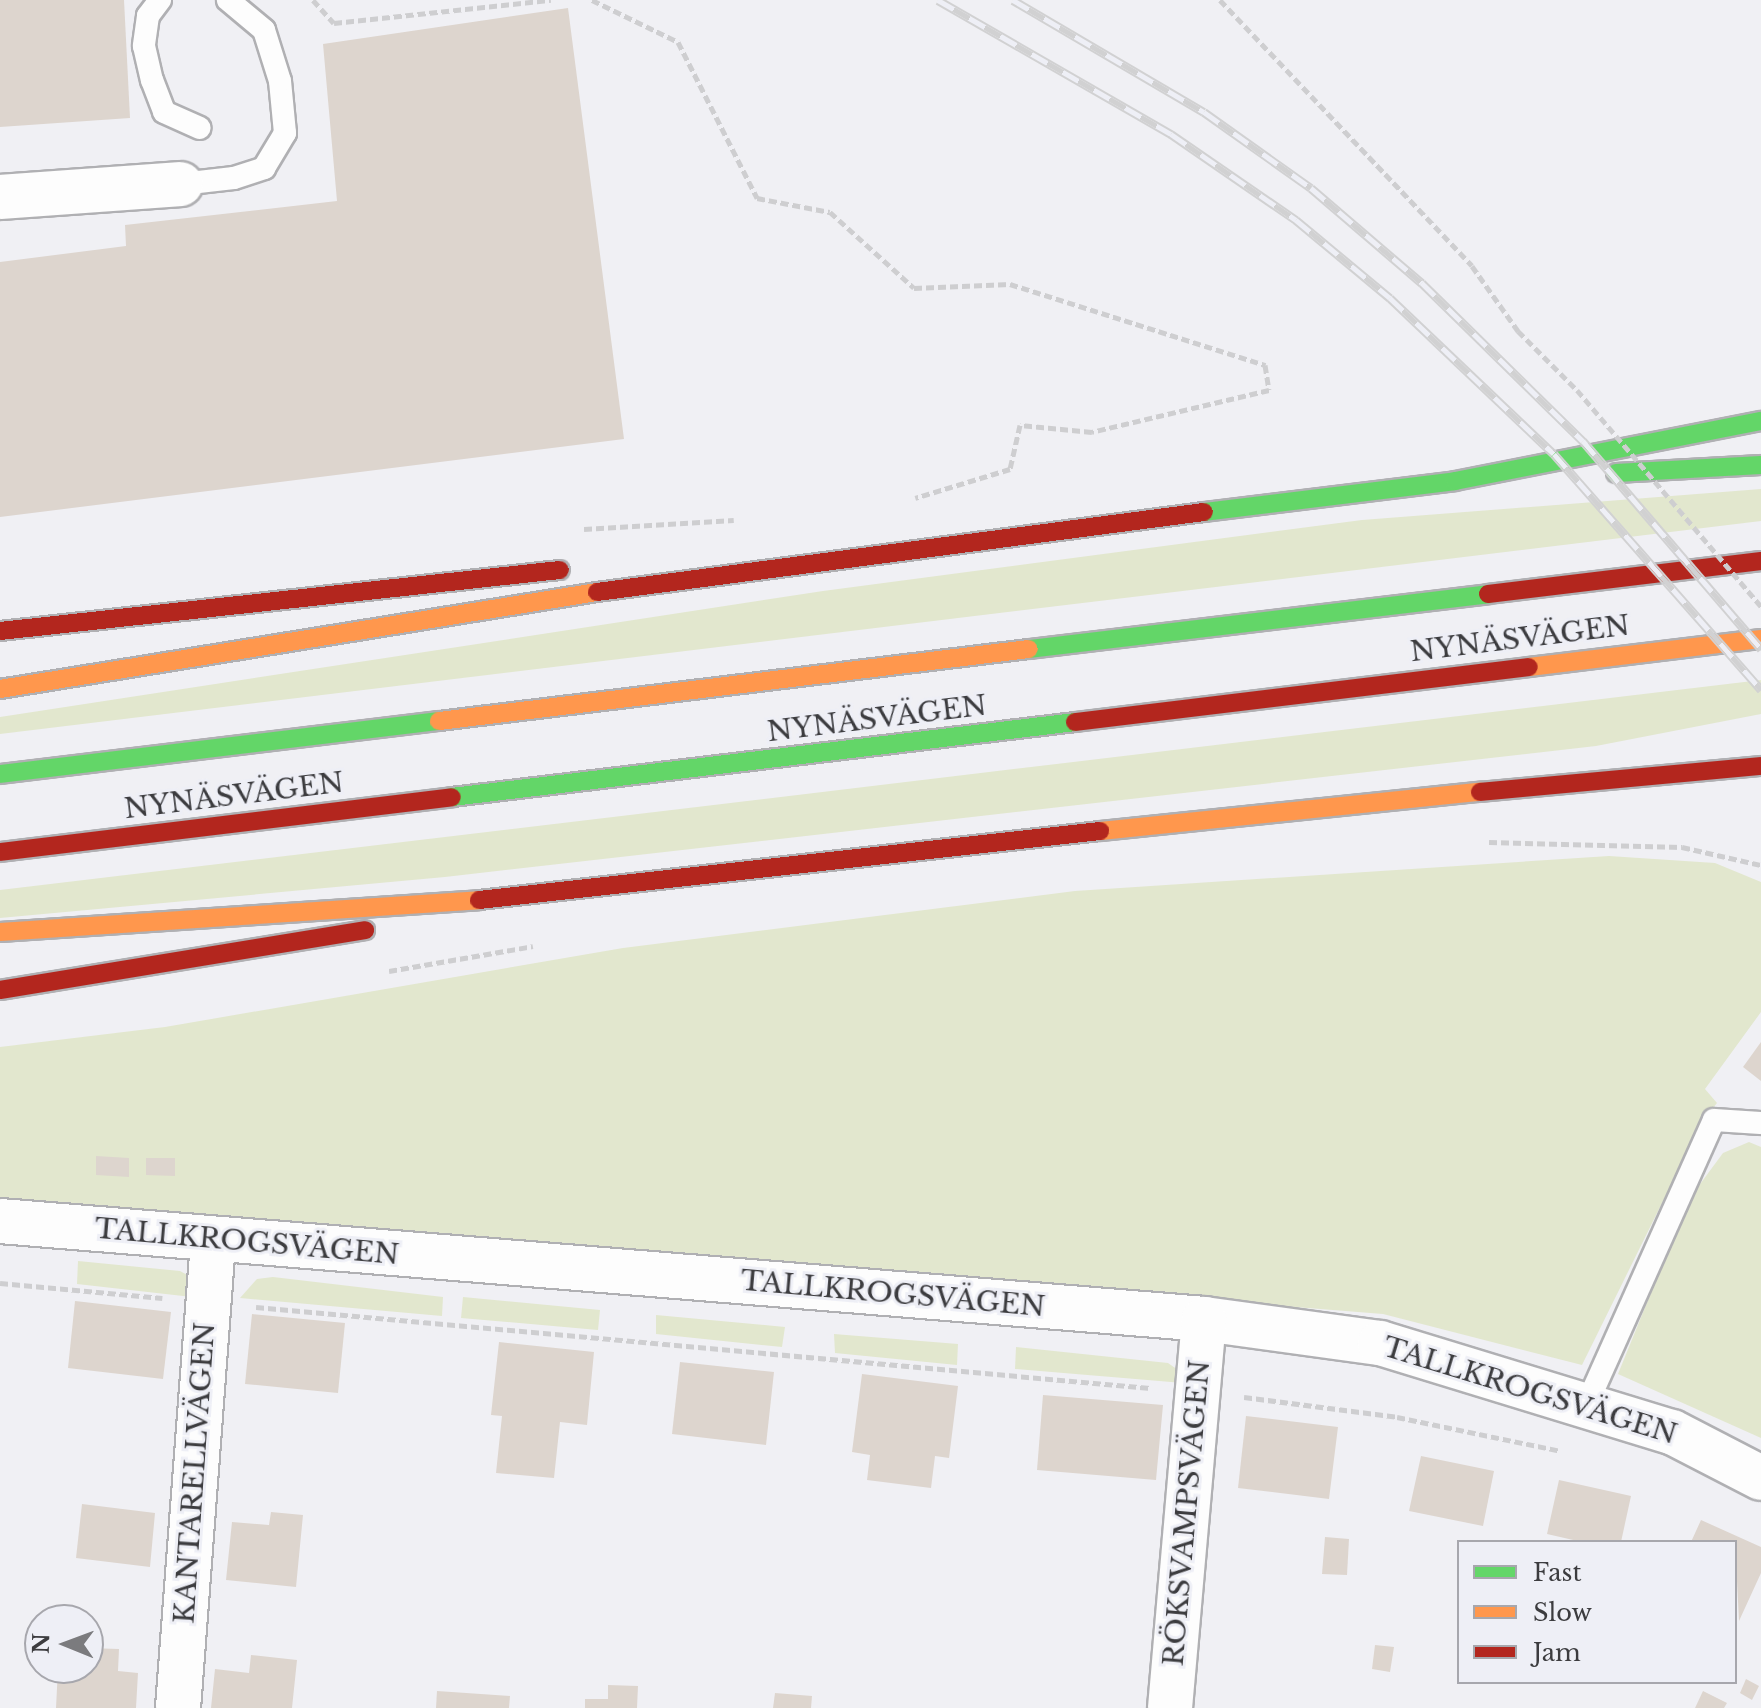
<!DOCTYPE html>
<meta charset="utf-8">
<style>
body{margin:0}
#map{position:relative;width:1761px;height:1708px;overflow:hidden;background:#f0f0f4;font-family:"Libre Baskerville",serif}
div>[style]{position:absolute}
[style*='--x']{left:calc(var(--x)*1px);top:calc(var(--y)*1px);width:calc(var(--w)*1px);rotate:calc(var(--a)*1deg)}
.green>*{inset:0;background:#e2e7ce}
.building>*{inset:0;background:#ddd5ce}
.path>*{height:5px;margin-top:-2.5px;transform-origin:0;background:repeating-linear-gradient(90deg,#ceced0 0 8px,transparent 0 12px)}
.roads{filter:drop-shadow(2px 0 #b0b0b3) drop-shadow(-2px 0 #b0b0b3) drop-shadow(0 2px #b0b0b3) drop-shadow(0 -2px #b0b0b3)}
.lane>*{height:22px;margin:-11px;padding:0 11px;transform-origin:11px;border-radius:11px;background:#fdfdfd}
.street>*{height:44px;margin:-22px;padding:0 22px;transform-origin:22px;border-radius:22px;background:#fdfdfd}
.fast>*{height:18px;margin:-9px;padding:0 9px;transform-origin:9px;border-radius:9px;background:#63d668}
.slow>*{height:18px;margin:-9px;padding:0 9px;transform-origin:9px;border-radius:9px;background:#ff974d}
.jam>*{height:18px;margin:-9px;padding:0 9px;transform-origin:9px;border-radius:9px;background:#b3261e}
.rail>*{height:9px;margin-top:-4.5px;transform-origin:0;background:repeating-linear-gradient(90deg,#eeeff6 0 18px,#d1d1d2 0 36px);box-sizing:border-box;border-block:2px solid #d1d1d2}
.path-bridge>*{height:5px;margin-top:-2.5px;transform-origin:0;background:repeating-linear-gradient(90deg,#ceced0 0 8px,transparent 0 12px)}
span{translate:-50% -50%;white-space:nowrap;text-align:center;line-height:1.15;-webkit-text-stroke:6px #eeeff6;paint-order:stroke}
.street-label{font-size:28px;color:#3c3c3f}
.legend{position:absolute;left:1457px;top:1540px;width:280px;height:144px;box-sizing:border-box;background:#eeeff6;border:2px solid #a7a7ad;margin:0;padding:10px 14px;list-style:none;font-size:24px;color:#3c3c3f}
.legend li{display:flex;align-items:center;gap:16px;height:40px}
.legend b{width:40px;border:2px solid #a7a7ad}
.north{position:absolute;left:24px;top:1604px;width:80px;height:80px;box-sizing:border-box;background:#eeeff6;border:2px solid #a7a7ad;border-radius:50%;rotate:271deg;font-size:22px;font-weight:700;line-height:32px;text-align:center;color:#3c3c3f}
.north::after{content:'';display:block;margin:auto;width:28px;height:36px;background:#7b7b7e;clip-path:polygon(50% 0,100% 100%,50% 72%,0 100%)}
</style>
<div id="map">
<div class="green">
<div style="clip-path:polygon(1761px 489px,1761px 521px,0 734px,0 717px,823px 591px,1362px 520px)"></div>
<div style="clip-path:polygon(1761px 680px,1761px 714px,1596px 746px,445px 877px,0 918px,0 890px)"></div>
<div style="clip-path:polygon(1609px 856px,1715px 863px,1761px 882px,1761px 1012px,1705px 1089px,1717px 1103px,1703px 1120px,1582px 1365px,1383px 1314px,0 1205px,0 1047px,165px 1027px,623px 948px,1075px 891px)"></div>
<div style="clip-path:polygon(1749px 1142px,1761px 1147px,1761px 1438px,1618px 1374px,1689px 1199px,1723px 1153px)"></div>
<div style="clip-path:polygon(78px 1261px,180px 1271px,191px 1277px,192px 1297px,77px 1284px)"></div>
<div style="clip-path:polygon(273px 1277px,443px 1297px,442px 1316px,240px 1298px,257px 1279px)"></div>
<div style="clip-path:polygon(463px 1297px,600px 1310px,598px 1330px,461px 1318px)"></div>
<div style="clip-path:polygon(656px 1315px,785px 1327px,782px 1347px,656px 1334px)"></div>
<div style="clip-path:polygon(834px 1334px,958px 1344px,957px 1365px,835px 1353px)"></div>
<div style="clip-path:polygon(1016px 1347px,1168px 1363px,1181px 1372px,1183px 1383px,1015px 1369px)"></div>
</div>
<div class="building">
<div style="clip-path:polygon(0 0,124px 0,130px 118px,0 127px)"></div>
<div style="clip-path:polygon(568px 8px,624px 439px,0 517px,0 262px,126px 246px,125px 225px,337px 201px,323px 44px)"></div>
<div style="clip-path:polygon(1761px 1042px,1761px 1081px,1743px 1067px)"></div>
<div style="clip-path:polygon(96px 1156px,129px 1158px,129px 1177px,96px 1175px)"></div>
<div style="clip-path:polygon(146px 1158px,175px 1158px,175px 1176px,146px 1175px)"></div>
<div style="clip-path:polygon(75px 1301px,171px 1312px,163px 1379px,68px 1368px)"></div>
<div style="clip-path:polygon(252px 1314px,345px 1323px,338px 1393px,245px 1384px)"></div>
<div style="clip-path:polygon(499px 1342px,594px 1352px,587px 1425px,560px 1422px,554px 1478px,496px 1473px,502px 1416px,491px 1415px)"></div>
<div style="clip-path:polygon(680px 1362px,774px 1372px,766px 1445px,672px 1434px)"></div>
<div style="clip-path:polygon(862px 1374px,958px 1386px,949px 1458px,935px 1456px,931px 1488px,867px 1480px,870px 1455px,852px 1452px)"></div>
<div style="clip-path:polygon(1043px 1395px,1163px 1405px,1156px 1480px,1037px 1470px)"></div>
<div style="clip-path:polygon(1246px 1416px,1338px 1427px,1329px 1499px,1238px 1488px)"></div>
<div style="clip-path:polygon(1421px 1456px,1494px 1471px,1483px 1526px,1409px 1511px)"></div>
<div style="clip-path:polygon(1559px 1480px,1631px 1496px,1621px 1542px,1582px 1542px,1547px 1534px)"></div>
<div style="clip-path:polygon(82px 1504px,155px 1513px,150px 1567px,76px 1558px)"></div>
<div style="clip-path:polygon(271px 1512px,303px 1515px,296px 1587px,226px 1580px,232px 1522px,269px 1525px)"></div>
<div style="clip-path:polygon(1701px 1520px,1761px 1547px,1761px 1573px,1739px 1621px,1735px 1542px,1691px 1542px)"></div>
<div style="clip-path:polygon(1325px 1537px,1349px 1539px,1347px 1575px,1322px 1574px)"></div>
<div style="clip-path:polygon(1375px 1645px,1394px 1647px,1390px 1672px,1372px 1669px)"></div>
<div style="clip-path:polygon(88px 1648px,119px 1649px,118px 1671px,138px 1673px,136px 1708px,56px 1708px,58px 1668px,88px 1668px)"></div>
<div style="clip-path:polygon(251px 1655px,297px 1660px,292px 1708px,211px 1708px,215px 1669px,249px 1673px)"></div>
<div style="clip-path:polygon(1746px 1679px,1759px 1686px,1752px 1700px,1740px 1693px)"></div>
<div style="clip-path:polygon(608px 1685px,638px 1686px,637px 1708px,585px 1708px,585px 1699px,608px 1699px)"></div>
<div style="clip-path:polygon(437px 1691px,510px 1696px,509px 1708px,436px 1708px)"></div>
<div style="clip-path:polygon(1703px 1691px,1727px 1703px,1724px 1708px,1695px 1708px)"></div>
<div style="clip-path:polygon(775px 1693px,812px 1696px,811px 1708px,773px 1708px)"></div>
</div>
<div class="path">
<div style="--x:313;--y:0;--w:31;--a:48"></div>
<div style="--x:334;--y:23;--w:218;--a:-6.1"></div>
<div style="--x:592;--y:0;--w:96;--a:26"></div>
<div style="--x:678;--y:42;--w:175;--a:63.1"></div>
<div style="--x:757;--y:198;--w:74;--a:10.9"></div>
<div style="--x:830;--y:212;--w:113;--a:42.1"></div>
<div style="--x:914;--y:288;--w:96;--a:-2.4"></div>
<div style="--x:1010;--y:284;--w:268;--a:17.6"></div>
<div style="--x:1265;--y:365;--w:25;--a:81"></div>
<div style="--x:1269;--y:390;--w:182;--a:166.7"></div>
<div style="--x:1092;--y:432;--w:72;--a:-174.4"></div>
<div style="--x:1020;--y:425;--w:45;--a:102.8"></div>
<div style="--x:1010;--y:469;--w:99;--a:163"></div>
<div style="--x:1220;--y:0;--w:366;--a:46.5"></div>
<div style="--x:584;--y:529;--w:150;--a:-3.4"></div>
<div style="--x:1489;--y:842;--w:193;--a:1.5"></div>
<div style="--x:1682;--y:847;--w:81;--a:12.8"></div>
<div style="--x:389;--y:971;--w:146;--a:-9.8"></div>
<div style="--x:0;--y:1283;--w:163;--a:5.3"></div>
<div style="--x:256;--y:1307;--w:898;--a:5.18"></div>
<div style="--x:1244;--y:1397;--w:154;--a:7.4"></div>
<div style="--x:1397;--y:1417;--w:167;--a:11.7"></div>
</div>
<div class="roads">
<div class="lane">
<div style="--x:160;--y:0;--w:20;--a:127"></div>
<div style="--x:148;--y:16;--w:30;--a:98"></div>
<div style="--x:144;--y:46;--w:35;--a:77"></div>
<div style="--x:152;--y:80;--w:34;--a:69"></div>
<div style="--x:164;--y:112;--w:39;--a:24"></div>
<div style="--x:181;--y:184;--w:53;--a:-6.5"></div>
<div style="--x:234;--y:178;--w:32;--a:-18"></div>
<div style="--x:264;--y:168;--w:41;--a:-59"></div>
<div style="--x:285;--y:133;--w:52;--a:-95.5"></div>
<div style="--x:280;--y:81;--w:53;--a:-107.4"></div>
<div style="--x:264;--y:30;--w:47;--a:-140.2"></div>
<div style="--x:1586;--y:1406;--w:313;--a:-65.9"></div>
<div style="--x:1714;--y:1120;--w:47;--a:3.7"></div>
</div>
<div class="street">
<div style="--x:0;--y:197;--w:181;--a:-4.1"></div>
<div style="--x:0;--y:1221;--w:1208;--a:4.65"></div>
<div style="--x:1204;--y:1319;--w:178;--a:7.8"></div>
<div style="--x:1380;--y:1343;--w:305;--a:17"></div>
<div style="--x:1672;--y:1432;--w:100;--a:27.3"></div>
<div style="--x:178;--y:1708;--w:470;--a:-85.7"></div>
<div style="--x:1170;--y:1708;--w:390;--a:-85"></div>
</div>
<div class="fast">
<div style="--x:1616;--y:473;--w:145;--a:-3.2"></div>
<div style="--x:1204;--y:512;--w:253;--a:-7"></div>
<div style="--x:1455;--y:481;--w:312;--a:-11.1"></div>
<div style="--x:1029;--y:649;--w:462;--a:-6.8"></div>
<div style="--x:0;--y:774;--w:442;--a:-6.9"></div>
<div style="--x:452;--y:797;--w:627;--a:-6.86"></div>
</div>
<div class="slow">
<div style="--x:1529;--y:667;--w:234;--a:-6.9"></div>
<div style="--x:0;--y:689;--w:605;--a:-9.23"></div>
<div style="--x:439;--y:721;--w:594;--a:-6.96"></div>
<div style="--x:1100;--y:831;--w:382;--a:-5.9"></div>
<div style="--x:0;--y:932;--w:480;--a:-3.8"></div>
</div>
<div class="jam">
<div style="--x:597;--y:592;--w:612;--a:-7.51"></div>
<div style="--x:1488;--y:594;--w:275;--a:-6.9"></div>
<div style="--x:0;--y:631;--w:563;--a:-6.22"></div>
<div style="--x:1075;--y:722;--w:457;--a:-6.9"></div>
<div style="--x:1480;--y:792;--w:282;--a:-5.3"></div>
<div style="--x:0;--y:852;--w:455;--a:-6.9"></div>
<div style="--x:479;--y:900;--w:625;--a:-6.34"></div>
<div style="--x:0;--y:990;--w:370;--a:-9.3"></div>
</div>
</div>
<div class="rail">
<div style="--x:938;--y:0;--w:269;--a:29.9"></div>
<div style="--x:1171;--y:134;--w:152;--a:34.5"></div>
<div style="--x:1296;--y:220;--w:122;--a:39.7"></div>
<div style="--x:1390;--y:298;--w:226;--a:43.6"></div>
<div style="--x:1554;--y:454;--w:314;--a:48.7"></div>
<div style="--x:1013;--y:0;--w:221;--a:30.4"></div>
<div style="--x:1204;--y:112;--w:131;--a:35.4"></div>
<div style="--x:1311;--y:188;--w:146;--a:40.6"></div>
<div style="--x:1422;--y:283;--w:226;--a:44.5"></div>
<div style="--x:1583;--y:441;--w:274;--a:49.4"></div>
</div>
<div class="path-bridge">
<div style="--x:1472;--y:266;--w:80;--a:54.7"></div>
<div style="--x:1518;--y:331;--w:83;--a:45"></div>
<div style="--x:1577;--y:390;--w:284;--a:49.6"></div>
</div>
<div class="street-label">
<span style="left:1520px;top:639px;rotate:-7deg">NYNÄSVÄGEN</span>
<span style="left:877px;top:719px;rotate:-7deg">NYNÄSVÄGEN</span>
<span style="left:234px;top:796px;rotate:-7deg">NYNÄSVÄGEN</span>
<span style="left:247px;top:1242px;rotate:5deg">TALLKROGSVÄGEN</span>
<span style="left:893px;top:1294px;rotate:5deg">TALLKROGSVÄGEN</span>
<span style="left:1530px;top:1391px;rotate:17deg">TALLKROGSVÄGEN</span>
<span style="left:195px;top:1473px;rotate:-86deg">KANTARELLVÄGEN</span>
<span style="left:1187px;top:1513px;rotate:-85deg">RÖKSVAMPSVÄGEN</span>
</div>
<ul class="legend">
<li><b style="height:10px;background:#63d668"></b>Fast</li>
<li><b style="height:10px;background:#ff974d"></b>Slow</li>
<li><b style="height:10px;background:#b3261e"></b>Jam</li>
</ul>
<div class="north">N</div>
</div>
